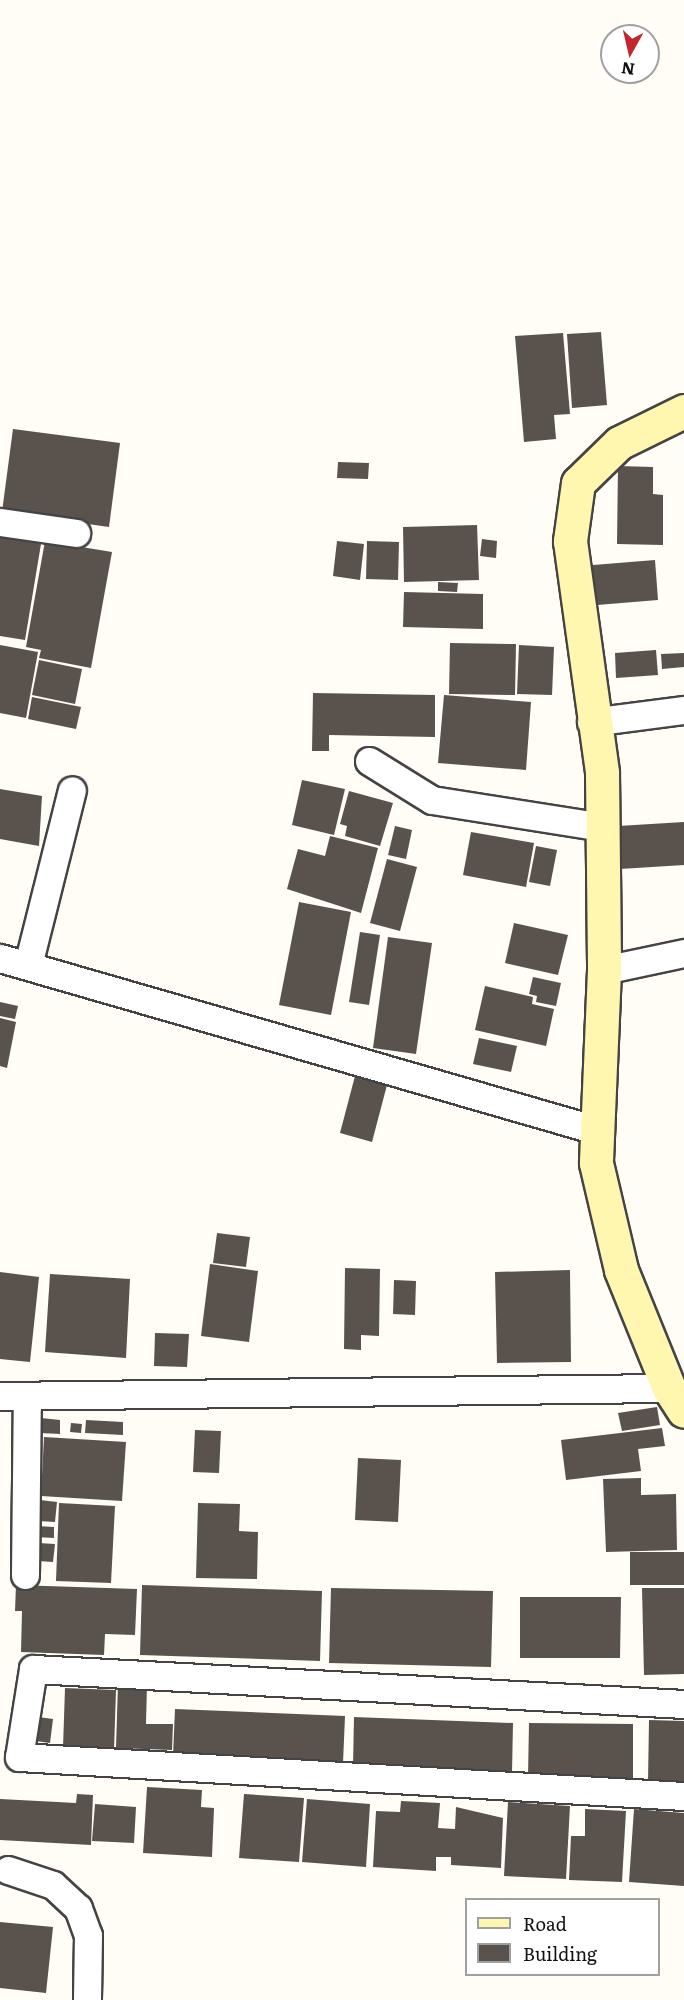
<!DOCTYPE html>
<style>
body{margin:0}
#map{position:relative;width:684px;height:2000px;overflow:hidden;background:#fffdf5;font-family:Literata,serif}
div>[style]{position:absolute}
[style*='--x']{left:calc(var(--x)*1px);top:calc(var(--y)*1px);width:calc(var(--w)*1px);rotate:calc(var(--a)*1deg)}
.building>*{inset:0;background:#5a524d}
.roads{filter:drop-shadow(2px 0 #444) drop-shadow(-2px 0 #444) drop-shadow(0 2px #444) drop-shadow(0 -2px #444)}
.street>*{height:27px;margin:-13.5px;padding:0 13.5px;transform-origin:13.5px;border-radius:13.5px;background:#fff}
.secondary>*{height:33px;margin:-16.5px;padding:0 16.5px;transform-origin:16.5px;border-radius:16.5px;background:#fff6b0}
span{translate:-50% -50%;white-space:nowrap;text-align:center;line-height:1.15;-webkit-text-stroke:6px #fff;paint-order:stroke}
.legend{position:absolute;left:465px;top:1898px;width:195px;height:78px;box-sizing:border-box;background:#fff;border:2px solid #a0a0a0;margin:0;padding:8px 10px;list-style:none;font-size:18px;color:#111}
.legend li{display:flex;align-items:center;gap:12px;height:30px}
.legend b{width:30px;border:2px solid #a0a0a0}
.north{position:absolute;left:600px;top:24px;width:60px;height:60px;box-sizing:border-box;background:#fff;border:2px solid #a0a0a0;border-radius:50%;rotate:188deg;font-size:16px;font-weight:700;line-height:24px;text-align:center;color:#111}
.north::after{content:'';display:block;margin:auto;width:21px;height:27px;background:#c4262e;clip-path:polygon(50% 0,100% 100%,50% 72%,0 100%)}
</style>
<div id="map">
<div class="building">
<div style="clip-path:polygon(601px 332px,607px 405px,572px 408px,567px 334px)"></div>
<div style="clip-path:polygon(563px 333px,570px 414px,554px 415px,556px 439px,524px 442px,515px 336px)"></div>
<div style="clip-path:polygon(13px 429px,120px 443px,109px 527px,2px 512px)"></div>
<div style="clip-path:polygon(338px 462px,369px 463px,368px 479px,337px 478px)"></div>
<div style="clip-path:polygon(618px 466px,653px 467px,653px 494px,663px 495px,663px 545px,617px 544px)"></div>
<div style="clip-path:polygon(477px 525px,479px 580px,404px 582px,403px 527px)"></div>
<div style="clip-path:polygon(0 537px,41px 544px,25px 640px,0 636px)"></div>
<div style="clip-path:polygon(482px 539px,497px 541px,496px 558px,480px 556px)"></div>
<div style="clip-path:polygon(45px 541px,112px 552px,91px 668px,39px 658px,41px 650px,26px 647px)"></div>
<div style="clip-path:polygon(337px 541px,364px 544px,360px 580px,333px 576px)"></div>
<div style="clip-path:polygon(367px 541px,399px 542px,398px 580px,366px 579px)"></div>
<div style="clip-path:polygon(655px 560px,658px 600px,585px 606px,581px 566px)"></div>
<div style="clip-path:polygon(438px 582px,458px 583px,457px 592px,438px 591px)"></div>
<div style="clip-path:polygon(404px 592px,483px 594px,483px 629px,403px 627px)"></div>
<div style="clip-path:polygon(450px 643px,516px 644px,515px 695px,449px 694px)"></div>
<div style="clip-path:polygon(0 645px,38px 652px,26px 718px,0 713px)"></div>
<div style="clip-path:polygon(519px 645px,554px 647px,552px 695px,517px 694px)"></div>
<div style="clip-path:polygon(656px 650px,658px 675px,616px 678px,615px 653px)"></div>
<div style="clip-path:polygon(684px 653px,684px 667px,662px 669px,661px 654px)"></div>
<div style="clip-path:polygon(39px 660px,82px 669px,75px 704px,32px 695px)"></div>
<div style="clip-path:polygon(313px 693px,435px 695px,435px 737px,329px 735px,329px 751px,312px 751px)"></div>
<div style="clip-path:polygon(444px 695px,531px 702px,526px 770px,438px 763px)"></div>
<div style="clip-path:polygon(32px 697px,81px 707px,76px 729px,28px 719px)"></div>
<div style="clip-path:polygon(302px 780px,345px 789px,334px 835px,292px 825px)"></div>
<div style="clip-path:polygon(0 789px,42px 796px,39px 846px,0 839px)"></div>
<div style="clip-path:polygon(349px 791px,393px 803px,380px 846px,345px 836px,347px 826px,340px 824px)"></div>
<div style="clip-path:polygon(684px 822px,684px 865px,620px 869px,618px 826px)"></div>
<div style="clip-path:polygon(395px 826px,412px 830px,406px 859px,388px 855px)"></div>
<div style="clip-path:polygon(471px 832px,534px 843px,526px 887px,463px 875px)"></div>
<div style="clip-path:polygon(330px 836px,378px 848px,361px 913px,287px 889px,298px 849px,325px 856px)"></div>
<div style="clip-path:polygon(536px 846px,557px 850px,550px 886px,529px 882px)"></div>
<div style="clip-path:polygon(387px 859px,417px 867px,400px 931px,370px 923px)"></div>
<div style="clip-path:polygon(299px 902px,351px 912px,331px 1015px,279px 1005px)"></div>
<div style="clip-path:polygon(514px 923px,568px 935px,558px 975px,505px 963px)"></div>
<div style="clip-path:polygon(360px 932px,380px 935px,369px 1005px,349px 1002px)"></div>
<div style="clip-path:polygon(388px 937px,432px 943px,416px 1054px,373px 1048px)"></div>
<div style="clip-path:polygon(533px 977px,561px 983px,556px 1006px,536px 1002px,537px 996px,529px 994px)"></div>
<div style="clip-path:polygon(485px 986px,533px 997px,532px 1004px,554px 1009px,546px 1046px,475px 1030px)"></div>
<div style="clip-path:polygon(0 1002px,18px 1006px,15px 1019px,0 1016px)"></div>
<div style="clip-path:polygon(0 1018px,16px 1022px,7px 1068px,0 1066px)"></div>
<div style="clip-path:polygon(479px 1038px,517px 1046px,511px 1072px,473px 1064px)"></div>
<div style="clip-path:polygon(355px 1076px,387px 1085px,372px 1142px,340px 1133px)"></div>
<div style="clip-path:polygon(217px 1233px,250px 1237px,246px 1267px,213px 1263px)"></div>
<div style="clip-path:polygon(210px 1264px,258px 1271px,249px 1342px,201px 1336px)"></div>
<div style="clip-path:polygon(345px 1268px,380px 1269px,379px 1336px,361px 1335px,361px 1350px,344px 1349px)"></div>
<div style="clip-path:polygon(570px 1270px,571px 1362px,497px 1363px,495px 1272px)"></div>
<div style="clip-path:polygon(0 1272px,39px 1277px,30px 1362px,0 1359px)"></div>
<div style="clip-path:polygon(50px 1274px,130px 1279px,126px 1358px,45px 1352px)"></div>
<div style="clip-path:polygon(394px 1280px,416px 1281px,415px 1315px,393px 1314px)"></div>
<div style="clip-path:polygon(155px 1333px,189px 1334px,187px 1367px,154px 1366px)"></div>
<div style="clip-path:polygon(657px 1407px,660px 1425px,622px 1431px,618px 1413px)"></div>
<div style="clip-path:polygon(41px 1418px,60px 1420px,60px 1434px,40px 1433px)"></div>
<div style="clip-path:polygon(86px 1420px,123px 1422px,123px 1435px,85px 1433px)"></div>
<div style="clip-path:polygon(71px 1423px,82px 1424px,81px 1433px,70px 1432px)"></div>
<div style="clip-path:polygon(662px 1428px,665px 1446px,638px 1449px,641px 1471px,566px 1480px,561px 1440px)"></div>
<div style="clip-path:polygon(195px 1430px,221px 1431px,219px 1473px,193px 1472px)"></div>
<div style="clip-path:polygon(44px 1437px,126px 1442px,122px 1501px,41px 1496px)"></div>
<div style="clip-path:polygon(358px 1458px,401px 1460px,398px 1522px,355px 1520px)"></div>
<div style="clip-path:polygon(641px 1478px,641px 1495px,676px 1494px,677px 1550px,606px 1552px,603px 1479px)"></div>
<div style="clip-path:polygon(40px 1500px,57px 1502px,55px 1522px,38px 1521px)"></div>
<div style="clip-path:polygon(59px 1503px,115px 1506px,111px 1583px,56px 1581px)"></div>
<div style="clip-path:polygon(198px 1503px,240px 1504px,239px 1531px,258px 1532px,257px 1579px,196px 1578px)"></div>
<div style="clip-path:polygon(37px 1526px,54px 1527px,54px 1538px,36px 1537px)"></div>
<div style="clip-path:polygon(38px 1543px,55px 1544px,53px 1562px,38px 1561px)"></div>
<div style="clip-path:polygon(630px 1552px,684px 1552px,684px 1585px,630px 1585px)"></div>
<div style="clip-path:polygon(16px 1585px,137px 1589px,135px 1635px,105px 1634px,104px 1655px,21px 1652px,22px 1611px,15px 1611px)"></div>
<div style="clip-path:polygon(142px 1585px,322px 1591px,320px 1661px,140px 1655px)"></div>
<div style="clip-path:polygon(331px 1588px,493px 1591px,491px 1667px,329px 1663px)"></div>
<div style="clip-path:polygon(642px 1588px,684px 1588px,684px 1674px,644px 1675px)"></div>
<div style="clip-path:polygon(520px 1597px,621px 1597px,620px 1658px,520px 1658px)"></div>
<div style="clip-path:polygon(118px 1683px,147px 1684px,146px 1724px,173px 1724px,172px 1750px,116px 1748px)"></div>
<div style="clip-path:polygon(65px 1688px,116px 1690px,114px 1750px,63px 1748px)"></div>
<div style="clip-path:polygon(175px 1709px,345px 1716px,343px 1763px,173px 1756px)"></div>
<div style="clip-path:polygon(31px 1716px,53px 1719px,50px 1743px,28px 1740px)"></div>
<div style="clip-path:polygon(354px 1717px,513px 1723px,512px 1772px,353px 1766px)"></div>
<div style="clip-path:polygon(649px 1720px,684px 1721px,684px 1783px,648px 1782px)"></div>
<div style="clip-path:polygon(529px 1723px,633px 1724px,633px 1779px,528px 1777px)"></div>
<div style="clip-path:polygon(147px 1787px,202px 1790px,201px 1807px,214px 1808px,212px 1857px,143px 1853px)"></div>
<div style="clip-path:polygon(77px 1794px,93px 1795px,91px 1845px,0 1840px,0 1799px,76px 1803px)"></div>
<div style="clip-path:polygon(244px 1794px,304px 1798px,299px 1862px,239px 1858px)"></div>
<div style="clip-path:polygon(307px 1799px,370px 1804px,366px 1867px,302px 1862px)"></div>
<div style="clip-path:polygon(401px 1801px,440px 1803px,438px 1828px,455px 1829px,456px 1807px,503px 1818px,501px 1868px,451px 1865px,451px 1857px,436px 1857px,436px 1871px,373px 1867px,376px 1811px,400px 1812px)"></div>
<div style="clip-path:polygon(508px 1802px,570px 1806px,566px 1879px,504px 1876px)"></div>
<div style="clip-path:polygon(95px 1804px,136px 1807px,134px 1843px,92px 1841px)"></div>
<div style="clip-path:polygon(585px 1809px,626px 1811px,622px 1882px,569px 1880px,571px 1836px,585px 1836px)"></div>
<div style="clip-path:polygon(634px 1809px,684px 1813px,684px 1886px,629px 1882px)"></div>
<div style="clip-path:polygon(0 1922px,53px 1927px,46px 1993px,0 1988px)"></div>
</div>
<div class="roads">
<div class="street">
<div style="--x:0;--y:522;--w:77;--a:8.2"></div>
<div style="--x:591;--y:722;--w:94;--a:-7.4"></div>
<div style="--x:369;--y:761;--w:74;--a:31.8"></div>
<div style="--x:432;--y:800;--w:172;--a:9"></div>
<div style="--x:0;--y:958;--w:617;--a:16.09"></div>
<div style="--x:28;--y:965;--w:180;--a:-75.9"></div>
<div style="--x:604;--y:970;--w:82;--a:-12"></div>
<div style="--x:0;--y:1396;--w:669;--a:-0.69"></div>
<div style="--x:25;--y:1575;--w:178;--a:-89.4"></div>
<div style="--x:684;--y:1704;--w:652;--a:-176.92"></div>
<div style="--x:33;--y:1669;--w:89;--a:99"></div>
<div style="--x:19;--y:1757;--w:666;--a:3.36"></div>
<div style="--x:8;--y:1870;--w:47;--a:18.4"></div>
<div style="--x:53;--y:1885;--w:34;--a:43"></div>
<div style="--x:78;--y:1908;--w:29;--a:70"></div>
<div style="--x:88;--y:1935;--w:65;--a:90.9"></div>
</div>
<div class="secondary">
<div style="--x:684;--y:411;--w:72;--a:153.8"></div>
<div style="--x:619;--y:443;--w:57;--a:135.7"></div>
<div style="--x:578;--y:483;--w:59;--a:97.9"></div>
<div style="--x:570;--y:541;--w:234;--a:82.1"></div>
<div style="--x:602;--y:773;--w:197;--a:89.4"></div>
<div style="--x:604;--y:970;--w:193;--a:92.4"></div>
<div style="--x:596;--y:1163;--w:110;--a:76.8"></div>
<div style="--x:621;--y:1270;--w:127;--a:67.9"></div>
<div style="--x:669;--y:1388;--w:27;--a:57"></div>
</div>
</div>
<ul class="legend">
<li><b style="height:8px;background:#fff6b0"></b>Road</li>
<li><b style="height:16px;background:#5a524d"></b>Building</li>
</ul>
<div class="north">N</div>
</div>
